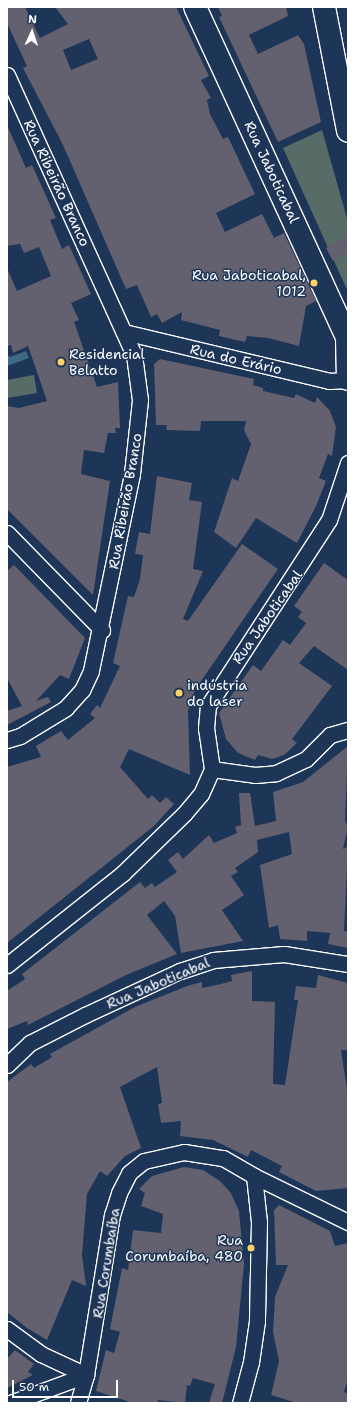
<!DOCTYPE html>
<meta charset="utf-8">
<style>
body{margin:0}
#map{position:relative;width:355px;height:1410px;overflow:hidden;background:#1d3557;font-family:"Shantell Sans",sans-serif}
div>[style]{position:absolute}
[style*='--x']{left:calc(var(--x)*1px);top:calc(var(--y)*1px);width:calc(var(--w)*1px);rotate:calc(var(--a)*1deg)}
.green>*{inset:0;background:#576c67}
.water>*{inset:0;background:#3f6a85}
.building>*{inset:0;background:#63606f}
.roads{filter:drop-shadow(1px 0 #fff) drop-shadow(-1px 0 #fff) drop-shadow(0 1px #fff) drop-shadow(0 -1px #fff)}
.street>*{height:15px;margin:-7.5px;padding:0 7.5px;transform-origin:7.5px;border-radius:7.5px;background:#1d3557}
.secondary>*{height:22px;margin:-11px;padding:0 11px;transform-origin:11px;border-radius:11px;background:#1d3557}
.highway>*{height:22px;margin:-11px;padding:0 11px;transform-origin:11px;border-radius:11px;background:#1d3557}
.dots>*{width:11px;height:11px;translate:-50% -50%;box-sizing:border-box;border:2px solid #1d3557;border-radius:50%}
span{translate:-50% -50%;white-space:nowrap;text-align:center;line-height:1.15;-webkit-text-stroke:3px #1d3557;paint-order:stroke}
.street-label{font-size:14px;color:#fff}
.poi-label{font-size:14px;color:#fff}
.right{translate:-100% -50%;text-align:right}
.left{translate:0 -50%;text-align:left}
.frame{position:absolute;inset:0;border:8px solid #fff;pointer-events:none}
.north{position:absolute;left:12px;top:12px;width:40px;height:40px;-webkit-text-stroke:3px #1d3557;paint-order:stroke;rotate:3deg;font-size:11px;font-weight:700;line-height:16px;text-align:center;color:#fff}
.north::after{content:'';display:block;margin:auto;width:14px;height:18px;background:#fff;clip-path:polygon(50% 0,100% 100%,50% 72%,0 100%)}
.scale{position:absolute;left:12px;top:1380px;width:106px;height:18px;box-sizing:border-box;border:2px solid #fff;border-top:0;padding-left:5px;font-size:12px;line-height:14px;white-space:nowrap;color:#fff;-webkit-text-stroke:3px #1d3557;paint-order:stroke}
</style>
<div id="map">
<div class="green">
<div style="clip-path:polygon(322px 130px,348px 222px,348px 292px,283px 148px)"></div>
<div style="clip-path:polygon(34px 375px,37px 393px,7px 398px,7px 380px)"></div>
</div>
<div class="water">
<div style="clip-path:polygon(26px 351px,29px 358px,7px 366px,7px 354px,10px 357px)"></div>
</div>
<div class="building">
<div style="clip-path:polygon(evenodd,7px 7px,25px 7px,40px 38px,68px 24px,55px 7px,176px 7px,209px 76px,201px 80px,211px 98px,207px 100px,210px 114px,223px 139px,228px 137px,255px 194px,216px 213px,225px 232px,262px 214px,274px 238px,284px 233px,316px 301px,306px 306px,299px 346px,268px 338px,247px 336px,245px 342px,219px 336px,220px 330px,181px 320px,182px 312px,162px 323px,157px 314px,151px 317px,137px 285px,126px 289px,63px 145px,23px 68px,27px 66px,7px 23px,7px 7px,89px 39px,98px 59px,71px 70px,63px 50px,89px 39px)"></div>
<div style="clip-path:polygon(218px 7px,286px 7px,288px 16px,249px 35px,258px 54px,298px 35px,304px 44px,321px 122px,278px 142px,219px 17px,222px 16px)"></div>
<div style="clip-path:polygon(7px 125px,26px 168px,32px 165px,56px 218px,50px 220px,62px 249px,69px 245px,91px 294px,71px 303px,79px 320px,74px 322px,97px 387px,118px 382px,120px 428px,115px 428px,116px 433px,108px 433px,104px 453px,84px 450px,81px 474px,110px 481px,93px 595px,7px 509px,7px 406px,19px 408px,47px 401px,28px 346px,13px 353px,11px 345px,7px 346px,7px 268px,17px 291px,51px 276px,39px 247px,24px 253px,20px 244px,7px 246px)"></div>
<div style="clip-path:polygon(348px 236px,348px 252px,333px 261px,326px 248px)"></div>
<div style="clip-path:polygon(160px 359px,254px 379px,253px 385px,263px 388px,263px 391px,294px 398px,296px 394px,315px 403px,317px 397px,330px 411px,336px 427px,332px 456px,328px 454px,319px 478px,326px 481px,316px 506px,297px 543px,256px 518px,236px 548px,214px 532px,232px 478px,238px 481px,251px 444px,244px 430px,246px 421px,201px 421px,200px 431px,166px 430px,167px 425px,156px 425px,154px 364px)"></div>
<div style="clip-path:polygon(157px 476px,192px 483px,189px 500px,202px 502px,193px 569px,203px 571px,183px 619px,188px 621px,242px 544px,278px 569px,195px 690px,188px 711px,190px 775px,129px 749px,120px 767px,148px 799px,152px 795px,160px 803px,166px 797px,174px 804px,154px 826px,7px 943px,7px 767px,41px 757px,36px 746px,61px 731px,68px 740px,95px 718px,90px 714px,97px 705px,100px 708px,120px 666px,113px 663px,128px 596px,134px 597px,140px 579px,143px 555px,135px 554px,139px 532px,150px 534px)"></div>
<div style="clip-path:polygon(324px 563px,348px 580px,348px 670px,314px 646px,299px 663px,332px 686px,292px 739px,297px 743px,284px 755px,272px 759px,258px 755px,255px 760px,238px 753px,226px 739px,219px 713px,253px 665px,261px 671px,283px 640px,290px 645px,306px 623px,298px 617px,302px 612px,294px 606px)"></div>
<div style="clip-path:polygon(14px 565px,85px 638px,69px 679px,60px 675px,36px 701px,48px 697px,51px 702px,7px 725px,7px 711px,22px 706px,7px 678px,7px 571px)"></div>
<div style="clip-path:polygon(348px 746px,345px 821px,348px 826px,343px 849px,348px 846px,344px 931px,348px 932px,348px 948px,328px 944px,330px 933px,307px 931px,307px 941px,280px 939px,278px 925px,269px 928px,260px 865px,292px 854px,289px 832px,257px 840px,258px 852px,235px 868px,238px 872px,231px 876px,244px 895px,222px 910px,243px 941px,181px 953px,175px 916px,164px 901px,147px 915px,177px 954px,126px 975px,28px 1025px,27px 1021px,7px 1029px,7px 991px,25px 979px,22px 974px,140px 882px,145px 888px,152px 883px,155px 887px,177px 872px,168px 860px,178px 852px,183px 859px,209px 835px,214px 843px,237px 833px,235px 827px,241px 825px,239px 793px,250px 793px,255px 826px,276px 821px,273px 792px,303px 782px)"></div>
<div style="clip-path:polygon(252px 971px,252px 1001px,275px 1002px,273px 1084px,285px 1085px,298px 1000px,294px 1000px,296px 986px,316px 988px,318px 975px,348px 983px,348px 1050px,341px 1050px,348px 1096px,348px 1188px,316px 1191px,279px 1172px,282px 1166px,251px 1150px,248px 1157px,213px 1140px,180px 1136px,181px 1121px,161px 1123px,158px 1104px,162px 1103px,157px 1067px,120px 1087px,141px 1148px,125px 1156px,107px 1176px,100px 1171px,87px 1194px,82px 1255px,86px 1286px,72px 1280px,47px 1340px,27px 1328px,7px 1312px,7px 1082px,31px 1064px,34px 1068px,52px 1057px,50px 1054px,135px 1007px,187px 986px,202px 982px,202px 988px,221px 984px,232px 981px,231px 975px)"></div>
<div style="clip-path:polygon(184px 1167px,203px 1170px,220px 1181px,231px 1193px,239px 1211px,244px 1264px,236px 1347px,222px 1403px,209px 1403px,215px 1384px,193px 1378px,190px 1386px,187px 1385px,185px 1403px,158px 1400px,157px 1403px,133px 1403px,96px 1391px,106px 1350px,114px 1353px,120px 1332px,110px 1329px,122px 1268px,128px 1270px,133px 1230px,161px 1233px,163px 1214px,141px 1206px,145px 1193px,139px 1189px,152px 1176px)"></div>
<div style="clip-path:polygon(279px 1205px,330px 1231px,335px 1246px,348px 1243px,348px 1379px,344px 1392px,348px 1394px,348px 1403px,297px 1403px,271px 1395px,279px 1361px,273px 1332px,275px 1297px,288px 1265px,276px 1265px,274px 1210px)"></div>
<div style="clip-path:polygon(15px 1350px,34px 1364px,28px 1372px,33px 1375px,7px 1388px,7px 1359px)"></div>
</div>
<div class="roads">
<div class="street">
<div style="--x:7;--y:75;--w:307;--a:65.6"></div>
<div style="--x:134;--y:355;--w:45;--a:82.4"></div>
<div style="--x:140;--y:400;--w:74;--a:96.2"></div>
<div style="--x:132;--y:474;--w:201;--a:101.8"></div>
<div style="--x:91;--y:671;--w:21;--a:115"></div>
<div style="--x:82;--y:690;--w:24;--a:132"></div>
<div style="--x:66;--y:708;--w:54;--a:148.7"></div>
<div style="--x:20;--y:736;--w:14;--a:163"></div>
<div style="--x:124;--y:332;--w:211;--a:13.4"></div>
<div style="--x:329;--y:381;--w:19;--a:-3"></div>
<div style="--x:7;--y:533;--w:136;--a:45.6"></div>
<div style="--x:212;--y:769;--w:41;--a:-98.3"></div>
<div style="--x:206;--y:728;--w:22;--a:-85"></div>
<div style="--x:208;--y:706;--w:222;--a:-57"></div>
<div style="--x:329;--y:520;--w:60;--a:-71.6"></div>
<div style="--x:212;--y:769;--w:43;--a:7.9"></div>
<div style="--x:255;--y:775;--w:21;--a:-5"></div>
<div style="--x:276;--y:773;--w:33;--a:-25"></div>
<div style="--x:306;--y:759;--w:34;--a:-45"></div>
<div style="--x:330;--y:735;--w:19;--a:-16"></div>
<div style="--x:7;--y:965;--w:147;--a:-38.4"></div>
<div style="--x:122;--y:874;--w:86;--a:-44.1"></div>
<div style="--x:184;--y:814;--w:26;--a:-50"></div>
<div style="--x:201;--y:794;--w:27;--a:-66"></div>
<div style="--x:7;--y:1065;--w:32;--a:-44"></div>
<div style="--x:30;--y:1043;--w:62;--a:-27"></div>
<div style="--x:85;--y:1015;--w:105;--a:-24.9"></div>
<div style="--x:180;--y:971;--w:35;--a:-18"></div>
<div style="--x:213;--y:960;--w:71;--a:-4.8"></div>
<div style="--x:284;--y:954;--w:65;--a:8.9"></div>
<div style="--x:254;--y:1176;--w:105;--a:26.1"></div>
<div style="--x:7;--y:1329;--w:42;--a:36.3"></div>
<div style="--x:41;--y:1354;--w:50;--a:25"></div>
<div style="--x:86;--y:1375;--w:29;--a:106"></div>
<div style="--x:10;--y:1403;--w:81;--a:-20.2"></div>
<div style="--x:86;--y:1375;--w:162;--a:-80.8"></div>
<div style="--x:112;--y:1215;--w:23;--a:-72"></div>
<div style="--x:119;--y:1193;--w:22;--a:-63"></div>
<div style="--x:129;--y:1173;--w:19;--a:-39"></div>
<div style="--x:144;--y:1161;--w:41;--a:-12.7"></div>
<div style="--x:184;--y:1152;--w:39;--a:9"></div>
<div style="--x:223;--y:1158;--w:36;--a:30"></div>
<div style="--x:254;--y:1176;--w:46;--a:83.8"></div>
<div style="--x:259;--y:1222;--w:99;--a:91.2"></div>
<div style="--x:257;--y:1321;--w:41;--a:98.3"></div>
<div style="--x:251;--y:1362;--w:42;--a:105"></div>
</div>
<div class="secondary">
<div style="--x:195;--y:7;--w:366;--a:65.3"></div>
<div style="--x:347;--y:338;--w:41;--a:88.6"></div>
</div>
<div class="highway">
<div style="--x:324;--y:7;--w:126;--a:79"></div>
</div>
</div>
<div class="dots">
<div style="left:314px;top:283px;background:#ffd166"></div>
<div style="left:61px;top:362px;background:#ffd166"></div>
<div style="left:179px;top:693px;background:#ffd166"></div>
<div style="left:251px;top:1248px;background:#ffd166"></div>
</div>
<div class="street-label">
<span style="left:272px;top:172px;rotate:65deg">Rua Jaboticabal</span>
<span style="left:57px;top:183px;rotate:65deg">Rua Ribeirão Branco</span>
<span style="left:236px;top:359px;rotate:13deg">Rua do Erário</span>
<span style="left:125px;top:501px;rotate:-80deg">Rua Ribeirão Branco</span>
<span style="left:267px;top:617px;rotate:-55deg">Rua Jaboticabal</span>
<span style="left:158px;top:983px;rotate:-23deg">Rua Jaboticabal</span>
<span style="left:106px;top:1263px;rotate:-81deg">Rua Corumbaíba</span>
</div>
<div class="poi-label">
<span class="right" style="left:306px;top:283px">Rua Jaboticabal,<br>1012</span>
<span class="left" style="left:69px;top:362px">Residencial<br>Belatto</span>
<span class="left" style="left:187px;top:693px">indústria<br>do laser</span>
<span class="right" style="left:243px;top:1248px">Rua<br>Corumbaíba, 480</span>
</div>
<div class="frame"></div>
<div class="north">N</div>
<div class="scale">50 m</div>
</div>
